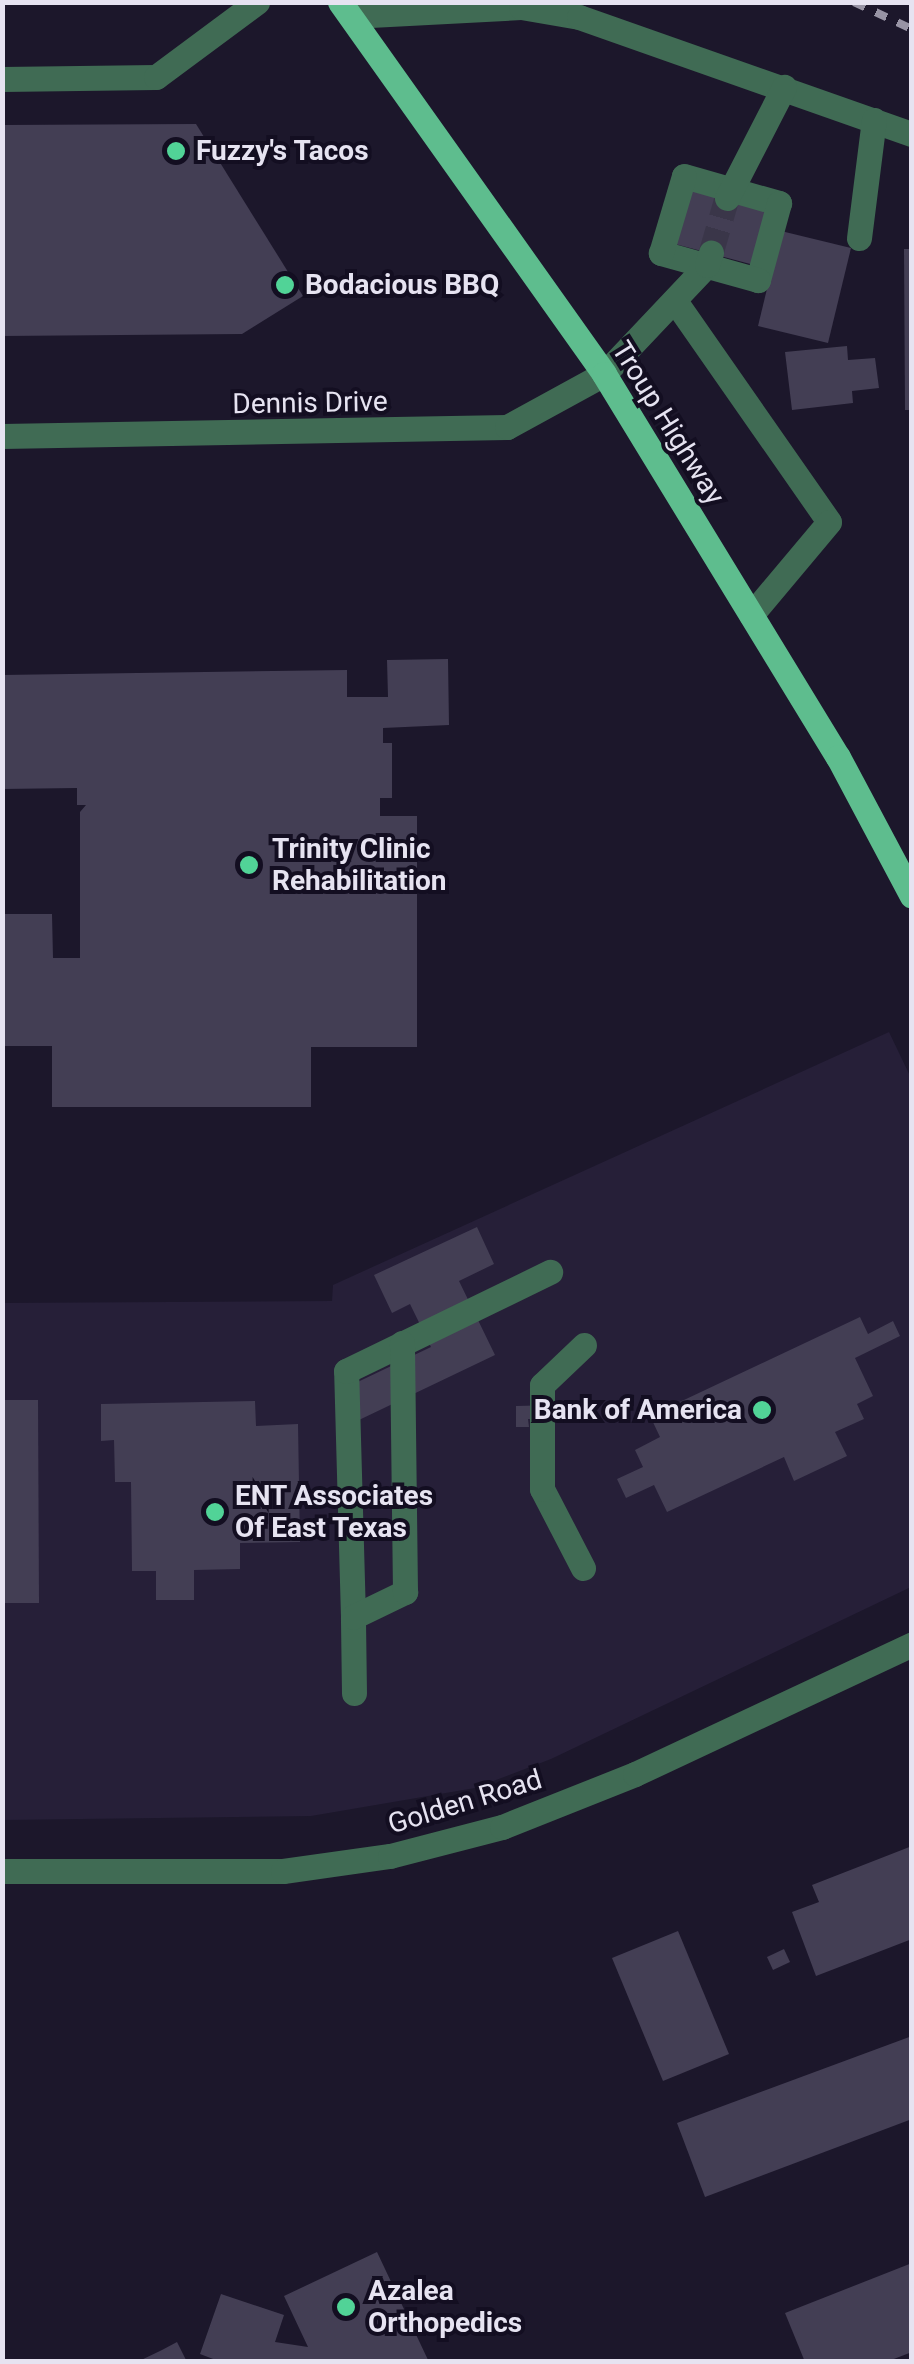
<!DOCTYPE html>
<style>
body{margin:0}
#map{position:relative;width:914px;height:2364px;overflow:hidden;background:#1c172b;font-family:Roboto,sans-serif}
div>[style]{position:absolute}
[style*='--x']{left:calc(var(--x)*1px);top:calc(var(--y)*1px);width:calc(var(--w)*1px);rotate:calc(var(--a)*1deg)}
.built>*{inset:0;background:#261f38}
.building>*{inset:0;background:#433e54}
.minor-tunnel>*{height:25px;margin-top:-12.5px;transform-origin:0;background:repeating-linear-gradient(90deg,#3a3649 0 25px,transparent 0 37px)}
.minor>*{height:25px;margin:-12.5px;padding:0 12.5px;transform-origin:12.5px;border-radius:12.5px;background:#406b54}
.major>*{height:25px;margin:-12.5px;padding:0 12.5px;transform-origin:12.5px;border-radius:12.5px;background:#5ebd8e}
.rail>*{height:8px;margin-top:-4px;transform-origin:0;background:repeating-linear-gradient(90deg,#9894a5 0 12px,transparent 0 24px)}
.dots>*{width:28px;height:28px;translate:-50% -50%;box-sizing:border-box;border:5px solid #130e21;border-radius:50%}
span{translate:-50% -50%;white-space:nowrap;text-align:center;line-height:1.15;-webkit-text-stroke:8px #130e21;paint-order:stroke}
.poi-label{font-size:28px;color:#e6e3f1;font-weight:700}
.left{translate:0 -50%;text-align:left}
.right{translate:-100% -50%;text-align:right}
.street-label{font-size:28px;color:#e6e3f1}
.frame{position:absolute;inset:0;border:5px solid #e6e3f1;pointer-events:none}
</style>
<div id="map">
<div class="built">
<div style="clip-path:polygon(889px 1032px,912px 1080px,911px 1587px,551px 1759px,475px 1788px,311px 1816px,3px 1820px,2px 1303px,332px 1301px,333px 1285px)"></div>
</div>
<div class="building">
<div style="clip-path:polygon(196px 124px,303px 296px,242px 334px,2px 336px,2px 125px)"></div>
<div style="clip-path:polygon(690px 188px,769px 208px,754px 265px,675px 244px)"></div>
<div style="clip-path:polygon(781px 231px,851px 248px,828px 343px,758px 326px)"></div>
<div style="clip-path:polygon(904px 249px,912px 249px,912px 410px,905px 410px)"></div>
<div style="clip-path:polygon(847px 346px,848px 360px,875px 358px,879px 388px,852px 391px,853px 403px,792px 410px,785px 352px)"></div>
<div style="clip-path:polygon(448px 659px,449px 725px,383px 728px,383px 743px,392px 743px,392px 798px,380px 798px,380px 816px,417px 816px,417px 1047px,311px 1047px,311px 1107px,52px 1107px,52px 1046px,4px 1046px,2px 914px,52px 914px,53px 958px,80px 958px,80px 812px,86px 805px,77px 805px,77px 788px,2px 789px,2px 675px,347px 670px,347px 697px,388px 697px,387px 660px)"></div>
<div style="clip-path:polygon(477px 1227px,494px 1264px,459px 1281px,495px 1355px,359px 1420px,343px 1389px,431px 1347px,410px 1304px,392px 1313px,374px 1275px)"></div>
<div style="clip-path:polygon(860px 1317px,868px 1334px,893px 1321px,900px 1336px,855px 1358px,873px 1396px,857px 1404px,864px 1419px,835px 1432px,847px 1456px,794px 1481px,784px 1457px,667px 1512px,654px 1485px,626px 1498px,617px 1479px,643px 1467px,635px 1450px,660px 1437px,650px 1416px)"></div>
<div style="clip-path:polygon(2px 1400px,38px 1400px,39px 1603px,2px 1603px)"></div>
<div style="clip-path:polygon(255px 1401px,256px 1426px,298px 1424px,300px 1542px,240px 1543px,240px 1569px,194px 1570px,194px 1600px,156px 1600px,156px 1571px,132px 1571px,131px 1482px,115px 1482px,114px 1440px,101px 1441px,101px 1404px)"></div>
<div style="clip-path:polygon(555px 1405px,555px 1419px,528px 1419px,529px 1427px,516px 1427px,516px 1406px)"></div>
<div style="clip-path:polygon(912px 1846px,912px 1939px,816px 1976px,792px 1912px,819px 1902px,812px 1885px)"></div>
<div style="clip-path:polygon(678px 1931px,729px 2054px,663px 2081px,612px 1958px)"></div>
<div style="clip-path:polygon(784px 1949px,790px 1962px,773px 1970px,767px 1957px)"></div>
<div style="clip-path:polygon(912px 2036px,912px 2119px,705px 2197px,677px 2123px)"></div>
<div style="clip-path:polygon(377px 2252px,429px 2362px,221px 2362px,200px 2354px,221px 2294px,284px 2315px,275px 2342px,308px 2347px,284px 2296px)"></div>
<div style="clip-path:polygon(912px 2263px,912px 2352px,886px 2362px,805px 2362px,785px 2313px)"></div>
<div style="clip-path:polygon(177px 2342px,187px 2362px,137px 2362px,162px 2350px)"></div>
</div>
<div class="minor-tunnel">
<div style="--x:711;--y:253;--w:57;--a:-73.8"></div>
</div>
<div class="minor">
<div style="--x:351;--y:16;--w:170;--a:-3"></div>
<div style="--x:521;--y:7;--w:59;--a:9.8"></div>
<div style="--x:579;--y:17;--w:353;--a:19.4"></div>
<div style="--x:2;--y:79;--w:154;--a:-0.7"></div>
<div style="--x:156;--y:77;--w:126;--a:-36.6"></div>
<div style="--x:684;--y:176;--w:99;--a:15.9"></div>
<div style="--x:779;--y:203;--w:80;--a:105.3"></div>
<div style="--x:758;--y:280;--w:101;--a:-164.4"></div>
<div style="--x:661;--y:253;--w:80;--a:-73.4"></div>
<div style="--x:727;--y:198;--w:125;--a:-62.8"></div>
<div style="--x:859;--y:238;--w:119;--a:-82.8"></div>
<div style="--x:675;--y:301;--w:269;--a:55.1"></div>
<div style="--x:829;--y:522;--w:121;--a:130"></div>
<div style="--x:2;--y:436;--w:505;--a:-1.02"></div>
<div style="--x:507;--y:427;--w:111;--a:-28.7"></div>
<div style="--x:604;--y:374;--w:150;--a:-46.6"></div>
<div style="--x:707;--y:265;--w:13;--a:-72"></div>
<div style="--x:583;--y:1568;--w:89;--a:-117.4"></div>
<div style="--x:542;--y:1489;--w:104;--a:-90"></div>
<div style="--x:542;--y:1385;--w:58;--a:-43.6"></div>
<div style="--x:353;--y:1617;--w:246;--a:-91.6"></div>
<div style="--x:346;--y:1371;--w:227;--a:-25.9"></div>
<div style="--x:354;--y:1693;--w:76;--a:-90.8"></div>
<div style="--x:353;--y:1617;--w:58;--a:-25.7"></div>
<div style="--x:405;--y:1592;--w:249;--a:-90.7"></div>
<div style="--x:2;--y:1871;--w:281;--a:0"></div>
<div style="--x:283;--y:1871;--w:108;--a:-8"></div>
<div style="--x:390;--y:1856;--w:116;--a:-14.5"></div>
<div style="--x:502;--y:1827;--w:143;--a:-21.7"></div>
<div style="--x:635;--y:1774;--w:306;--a:-25.1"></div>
</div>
<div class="major">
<div style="--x:340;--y:2;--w:456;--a:54.6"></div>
<div style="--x:604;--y:374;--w:449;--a:58.6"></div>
<div style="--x:838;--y:757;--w:157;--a:62"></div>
</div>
<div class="rail">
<div style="--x:854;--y:2;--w:64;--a:25"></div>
</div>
<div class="dots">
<div style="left:176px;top:151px;background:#51d397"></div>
<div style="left:285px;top:285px;background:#51d397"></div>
<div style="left:249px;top:865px;background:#51d397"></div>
<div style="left:762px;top:1410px;background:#51d397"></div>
<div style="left:215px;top:1512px;background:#51d397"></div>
<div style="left:346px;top:2307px;background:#51d397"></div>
</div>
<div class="poi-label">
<span class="left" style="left:196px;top:151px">Fuzzy's Tacos</span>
<span class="left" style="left:305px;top:285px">Bodacious BBQ</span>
<span class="left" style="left:272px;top:865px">Trinity Clinic<br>Rehabilitation</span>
<span class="right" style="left:742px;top:1410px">Bank of America</span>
<span class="left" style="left:235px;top:1512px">ENT Associates<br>Of East Texas</span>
<span class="left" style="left:368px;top:2307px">Azalea<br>Orthopedics</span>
</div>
<div class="street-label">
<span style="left:310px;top:403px;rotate:-1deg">Dennis Drive</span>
<span style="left:668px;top:423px;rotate:58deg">Troup Highway</span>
<span style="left:465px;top:1802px;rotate:-17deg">Golden Road</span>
</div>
<div class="frame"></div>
</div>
